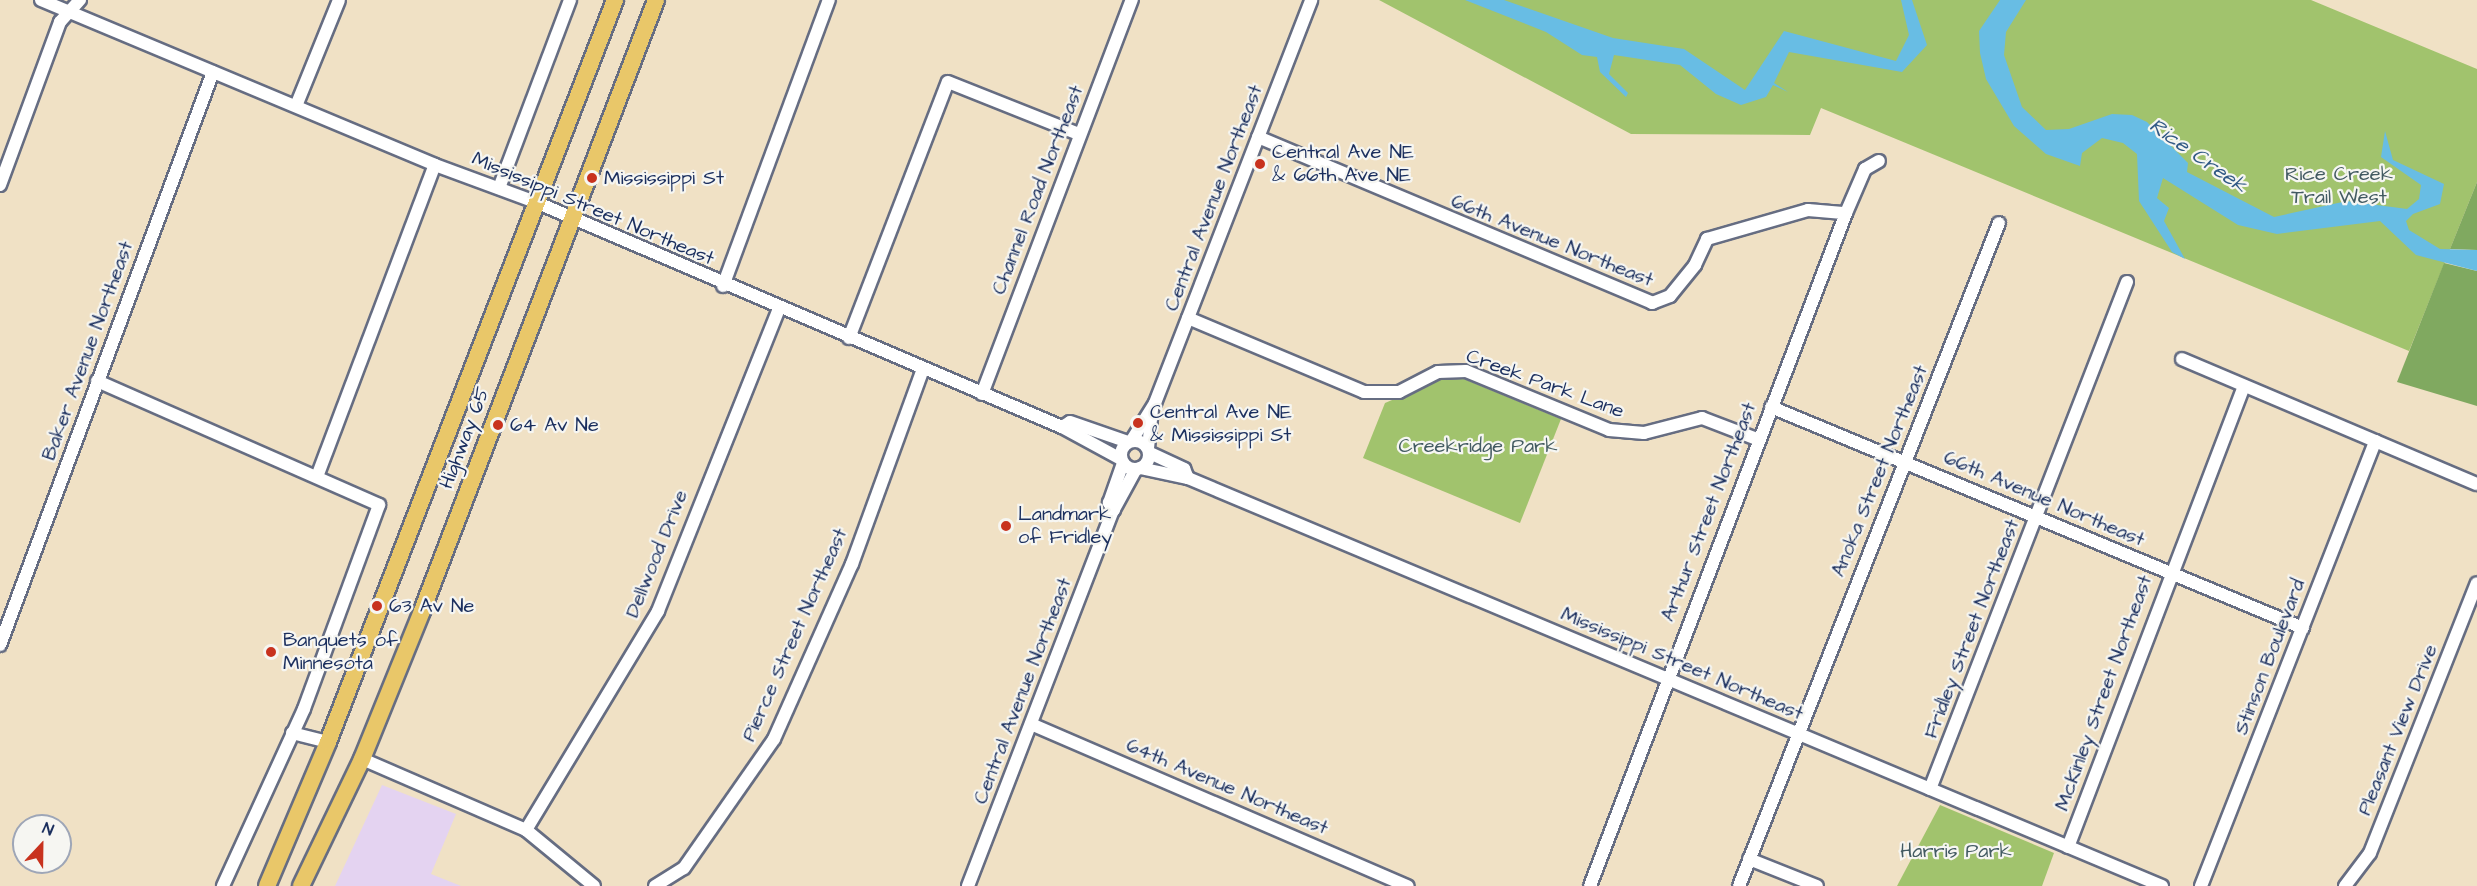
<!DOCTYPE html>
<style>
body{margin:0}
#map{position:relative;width:2477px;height:886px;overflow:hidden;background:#f0e1c5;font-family:"Architects Daughter",sans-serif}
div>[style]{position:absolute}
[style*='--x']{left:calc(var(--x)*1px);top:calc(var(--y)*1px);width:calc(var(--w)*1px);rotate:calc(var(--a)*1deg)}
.built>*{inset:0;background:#e4d3f1}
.green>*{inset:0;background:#a1c36d}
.forest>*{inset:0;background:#80a960}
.water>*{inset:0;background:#68bde4}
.roads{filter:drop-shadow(2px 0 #666d82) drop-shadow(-2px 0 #666d82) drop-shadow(0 2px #666d82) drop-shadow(0 -2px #666d82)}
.minor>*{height:12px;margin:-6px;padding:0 6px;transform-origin:6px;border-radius:6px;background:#fff}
.minor>.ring{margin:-6px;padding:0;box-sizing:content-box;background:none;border:12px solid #fff;border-radius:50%}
.highway>*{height:16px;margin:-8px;padding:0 8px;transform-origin:8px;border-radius:8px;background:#e9c769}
.dots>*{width:16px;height:16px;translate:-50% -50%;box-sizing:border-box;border:3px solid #f6f6f2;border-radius:50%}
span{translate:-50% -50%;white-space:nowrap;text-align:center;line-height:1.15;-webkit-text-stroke:4.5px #f6f6f2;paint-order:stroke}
.poi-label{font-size:20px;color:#1b2f5e}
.left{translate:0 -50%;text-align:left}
.park-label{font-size:20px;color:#435b62}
.street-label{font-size:20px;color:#1b2f5e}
.water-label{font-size:21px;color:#325a86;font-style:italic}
.north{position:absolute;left:12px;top:814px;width:60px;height:60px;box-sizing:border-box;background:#f6f6f2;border:2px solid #9ea6b7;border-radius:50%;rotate:22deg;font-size:16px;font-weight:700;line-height:24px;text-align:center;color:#1b2f5e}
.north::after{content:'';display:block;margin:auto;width:21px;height:27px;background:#c8321e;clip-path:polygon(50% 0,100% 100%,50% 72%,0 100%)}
</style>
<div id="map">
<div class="built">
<div style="clip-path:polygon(382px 785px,456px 814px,431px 874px,461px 886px,335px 886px)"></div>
</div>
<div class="green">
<div style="clip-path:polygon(1379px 0,2311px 0,2477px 69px,2477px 182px,2409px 351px,1821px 108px,1810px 135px,1631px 134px)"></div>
<div style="clip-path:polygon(1464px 379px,1561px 419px,1520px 523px,1363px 458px,1385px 403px,1439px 380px)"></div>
<div style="clip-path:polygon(1940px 805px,2054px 853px,2042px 886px,1897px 886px)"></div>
</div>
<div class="forest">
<div style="clip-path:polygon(2477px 182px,2477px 250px,2450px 249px)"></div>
<div style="clip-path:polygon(2444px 263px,2477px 271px,2477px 406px,2397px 382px)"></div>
</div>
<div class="water">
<div style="clip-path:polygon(1465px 0,1504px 0,1613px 38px,1684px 49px,1745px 90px,1784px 31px,1896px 61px,1909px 35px,1901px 0,1912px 0,1927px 45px,1902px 72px,1789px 52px,1774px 83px,1788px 92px,1773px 85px,1766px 97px,1741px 105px,1716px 94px,1680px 65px,1614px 55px,1609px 74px,1628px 93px,1626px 97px,1600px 72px,1597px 57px,1582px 55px,1546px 32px)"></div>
<div style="clip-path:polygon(2000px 0,2026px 0,2006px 32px,2004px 55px,2022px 107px,2046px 130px,2069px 129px,2112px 114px,2132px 115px,2147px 122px,2188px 163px,2187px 172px,2274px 217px,2347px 201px,2407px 209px,2419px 199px,2421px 185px,2381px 157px,2385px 131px,2393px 160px,2444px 184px,2440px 204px,2413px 214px,2406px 221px,2409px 230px,2440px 249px,2477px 250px,2477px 271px,2416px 255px,2380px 221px,2277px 234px,2238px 225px,2163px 178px,2157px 198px,2169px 208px,2164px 221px,2185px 259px,2172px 252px,2139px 201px,2137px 154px,2123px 143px,2102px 138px,2082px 153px,2080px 166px,2046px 154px,2014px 126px,1986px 79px,1980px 53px,1979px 31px)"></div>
</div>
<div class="roads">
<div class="minor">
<div style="--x:41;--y:0;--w:427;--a:22.7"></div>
<div style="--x:435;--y:165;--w:110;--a:20.3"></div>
<div style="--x:538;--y:203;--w:570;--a:23.15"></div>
<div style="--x:1062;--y:427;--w:67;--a:28.5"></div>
<div style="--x:296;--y:106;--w:114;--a:-67.9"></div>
<div style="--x:1258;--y:137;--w:428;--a:22.8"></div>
<div style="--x:1652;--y:303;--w:19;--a:-21"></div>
<div style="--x:1670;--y:296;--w:40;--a:-51"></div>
<div style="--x:1695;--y:265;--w:29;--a:-65"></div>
<div style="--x:1707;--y:239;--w:105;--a:-16"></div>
<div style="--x:1808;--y:210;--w:38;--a:5"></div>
<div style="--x:0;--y:185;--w:174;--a:-69.8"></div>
<div style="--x:60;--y:22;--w:30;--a:-48"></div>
<div style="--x:499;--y:188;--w:201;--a:-69.3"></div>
<div style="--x:723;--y:286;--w:305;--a:-69.7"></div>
<div style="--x:1188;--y:318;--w:191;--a:22.8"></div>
<div style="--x:1364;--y:392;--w:35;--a:0"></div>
<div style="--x:1399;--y:392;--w:44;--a:-27.1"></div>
<div style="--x:1438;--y:372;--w:28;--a:-2"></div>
<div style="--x:1466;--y:371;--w:155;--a:22.4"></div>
<div style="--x:1609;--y:430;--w:35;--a:5"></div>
<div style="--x:1644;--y:433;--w:60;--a:-14.5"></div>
<div style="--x:1702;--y:418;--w:59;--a:20.9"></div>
<div style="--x:849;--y:338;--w:274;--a:-68.9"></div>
<div style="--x:948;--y:82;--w:141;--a:21.7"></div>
<div style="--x:2182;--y:359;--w:320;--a:23"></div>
<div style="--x:97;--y:381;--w:308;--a:23.7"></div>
<div style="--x:379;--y:505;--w:217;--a:110.2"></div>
<div style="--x:304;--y:709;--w:195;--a:114.6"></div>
<div style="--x:982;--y:394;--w:422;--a:-69.2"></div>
<div style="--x:1771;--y:407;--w:576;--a:22.56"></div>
<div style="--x:1062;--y:427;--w:9;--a:-32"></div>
<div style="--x:1070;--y:422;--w:61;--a:19"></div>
<div style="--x:1132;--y:440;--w:44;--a:-58.1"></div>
<div style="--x:1155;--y:403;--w:432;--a:-68.8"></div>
<div class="ring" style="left:1121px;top:441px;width:16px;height:16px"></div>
<div style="--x:1148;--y:448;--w:38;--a:-84"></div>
<div style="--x:1150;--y:453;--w:38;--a:25"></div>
<div style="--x:1184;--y:469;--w:10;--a:66"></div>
<div style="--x:1140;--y:468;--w:49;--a:11.8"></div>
<div style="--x:1188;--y:478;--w:1056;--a:22.73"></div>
<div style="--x:318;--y:474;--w:330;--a:-69.3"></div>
<div style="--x:1114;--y:510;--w:9;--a:-126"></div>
<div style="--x:1109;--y:503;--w:42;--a:-70.7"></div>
<div style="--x:0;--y:645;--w:611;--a:-69.61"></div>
<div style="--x:1031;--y:724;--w:410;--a:23.3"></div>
<div style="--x:292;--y:733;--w:37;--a:14"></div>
<div style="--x:362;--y:759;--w:179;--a:23.4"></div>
<div style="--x:526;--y:830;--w:88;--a:39.5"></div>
<div style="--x:1930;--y:789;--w:544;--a:-68.77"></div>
<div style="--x:526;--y:830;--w:256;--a:-58.9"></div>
<div style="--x:658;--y:611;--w:325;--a:-68.2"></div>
<div style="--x:2068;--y:847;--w:493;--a:-69.1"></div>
<div style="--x:1749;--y:859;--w:73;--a:21.7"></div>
<div style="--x:655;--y:886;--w:34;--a:-32"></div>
<div style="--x:684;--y:868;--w:157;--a:-55.1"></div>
<div style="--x:774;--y:739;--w:192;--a:-66"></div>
<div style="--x:852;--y:564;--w:208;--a:-70"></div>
<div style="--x:968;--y:886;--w:402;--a:-68.9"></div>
<div style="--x:1113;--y:511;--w:48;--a:-61.3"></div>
<div style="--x:1590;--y:886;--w:720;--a:-69.17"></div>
<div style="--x:1846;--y:213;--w:48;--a:-66.6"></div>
<div style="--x:1865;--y:169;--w:16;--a:-30"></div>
<div style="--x:1739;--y:886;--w:712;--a:-68.59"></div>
<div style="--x:2201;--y:886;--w:478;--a:-68.6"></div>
<div style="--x:2345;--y:886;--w:41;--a:-52.9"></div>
<div style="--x:2370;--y:853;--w:290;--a:-68.4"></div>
</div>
<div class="highway">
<div style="--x:267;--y:886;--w:156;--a:-67"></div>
<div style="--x:328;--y:742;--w:796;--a:-68.85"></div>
<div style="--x:301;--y:886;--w:141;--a:-64.3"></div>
<div style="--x:362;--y:759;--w:160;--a:-67.9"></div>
<div style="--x:422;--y:611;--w:654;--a:-69.04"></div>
</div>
</div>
<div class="dots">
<div style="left:1260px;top:164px;background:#c8321e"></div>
<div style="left:592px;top:178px;background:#c8321e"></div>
<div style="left:1138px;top:423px;background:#c8321e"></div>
<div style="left:498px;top:425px;background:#c8321e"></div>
<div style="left:1006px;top:526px;background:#c8321e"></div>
<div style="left:377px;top:606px;background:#c8321e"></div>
<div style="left:271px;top:652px;background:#c8321e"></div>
</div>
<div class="poi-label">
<span class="left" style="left:1272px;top:164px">Central Ave NE<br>&amp; 66th Ave NE</span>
<span class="left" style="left:604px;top:178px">Mississippi St</span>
<span class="left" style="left:1150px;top:424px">Central Ave NE<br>&amp; Mississippi St</span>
<span class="left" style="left:510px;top:425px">64 Av Ne</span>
<span class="left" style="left:1018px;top:526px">Landmark<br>of Fridley</span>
<span class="left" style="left:389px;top:606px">63 Av Ne</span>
<span class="left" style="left:283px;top:652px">Banquets of<br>Minnesota</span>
</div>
<div class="park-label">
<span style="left:2339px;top:186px">Rice Creek<br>Trail West</span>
<span style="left:1478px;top:446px">Creekridge Park</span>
<span style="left:1956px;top:851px">Harris Park</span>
</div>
<div class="street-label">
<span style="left:1038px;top:190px;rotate:-69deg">Channel Road Northeast</span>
<span style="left:1214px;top:198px;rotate:-69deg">Central Avenue Northeast</span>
<span style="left:593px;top:209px;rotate:23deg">Mississippi Street Northeast</span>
<span style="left:1552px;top:241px;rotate:22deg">66th Avenue Northeast</span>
<span style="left:88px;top:351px;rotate:-70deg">Baker Avenue Northeast</span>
<span style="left:1545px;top:384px;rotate:20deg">Creek Park Lane</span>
<span style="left:465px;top:438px;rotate:-69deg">Highway 65</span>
<span style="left:1880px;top:471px;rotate:-68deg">Anoka Street Northeast</span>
<span style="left:2044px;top:499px;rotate:23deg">66th Avenue Northeast</span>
<span style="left:1709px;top:512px;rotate:-69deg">Arthur Street Northeast</span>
<span style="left:657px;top:554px;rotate:-68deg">Dellwood Drive</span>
<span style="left:1972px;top:629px;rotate:-69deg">Fridley Street Northeast</span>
<span style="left:795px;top:635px;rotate:-66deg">Pierce Street Northeast</span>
<span style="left:2270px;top:657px;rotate:-69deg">Stinson Boulevard</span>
<span style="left:1682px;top:664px;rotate:23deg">Mississippi Street Northeast</span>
<span style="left:1023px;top:691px;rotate:-69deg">Central Avenue Northeast</span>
<span style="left:2104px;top:693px;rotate:-70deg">McKinley Street Northeast</span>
<span style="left:2398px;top:730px;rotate:-68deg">Pleasant View Drive</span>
<span style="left:1227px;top:787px;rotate:23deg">64th Avenue Northeast</span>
</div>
<div class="water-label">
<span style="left:2198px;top:156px;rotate:35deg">Rice Creek</span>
</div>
<div class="north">N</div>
</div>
